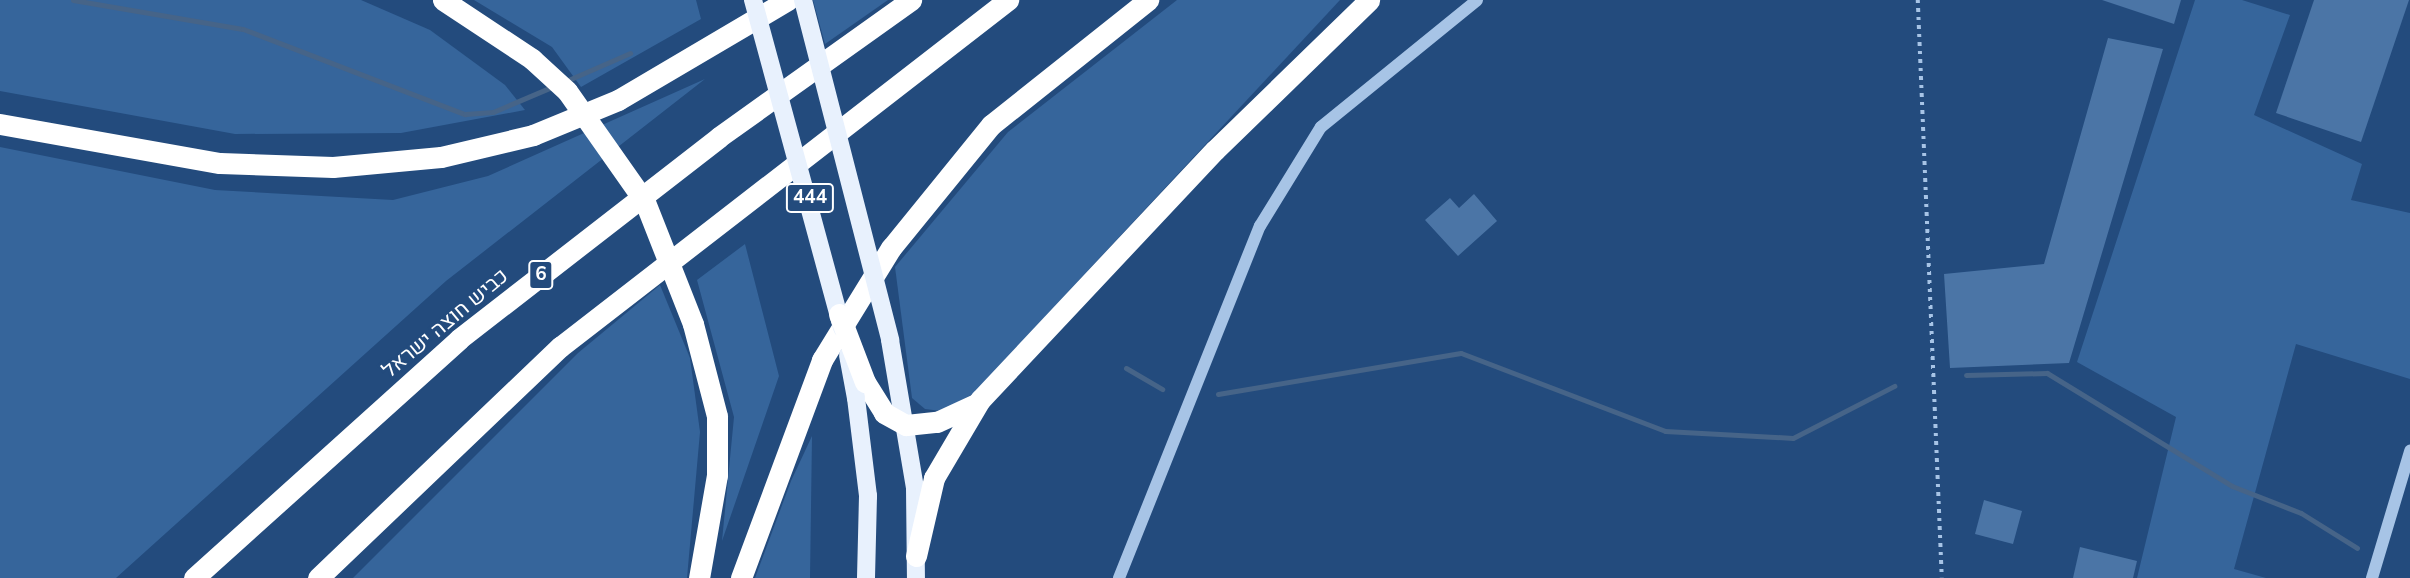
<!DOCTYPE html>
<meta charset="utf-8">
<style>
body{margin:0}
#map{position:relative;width:2410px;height:578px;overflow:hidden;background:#234b7d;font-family:"Nunito Sans",Heebo,sans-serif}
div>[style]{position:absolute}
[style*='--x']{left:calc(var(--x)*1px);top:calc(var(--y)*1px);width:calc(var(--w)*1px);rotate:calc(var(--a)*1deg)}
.green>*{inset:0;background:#36659b}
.stream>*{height:5px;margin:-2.5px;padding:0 2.5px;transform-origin:2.5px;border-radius:2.5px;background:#466488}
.building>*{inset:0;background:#4b75a6}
.path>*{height:3.5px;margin-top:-1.75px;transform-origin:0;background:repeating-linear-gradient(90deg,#a7c4e6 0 3.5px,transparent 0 8.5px)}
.minor>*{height:12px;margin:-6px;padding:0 6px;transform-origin:6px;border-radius:6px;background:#a7c4e6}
.major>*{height:18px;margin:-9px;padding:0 9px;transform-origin:9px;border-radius:9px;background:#e8f1fd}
.highway>*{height:21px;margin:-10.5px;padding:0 10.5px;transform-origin:10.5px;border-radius:10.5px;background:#fff}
.major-bridge>*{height:18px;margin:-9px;padding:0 9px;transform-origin:9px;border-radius:9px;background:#e8f1fd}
.highway-bridge>*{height:21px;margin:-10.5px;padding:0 10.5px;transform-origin:10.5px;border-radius:10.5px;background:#fff}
span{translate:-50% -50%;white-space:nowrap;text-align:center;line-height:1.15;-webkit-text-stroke:5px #234b7d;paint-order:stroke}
.shield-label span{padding:2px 5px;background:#234b7d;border:2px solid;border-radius:5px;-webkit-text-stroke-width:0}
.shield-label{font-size:19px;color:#fff;font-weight:700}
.street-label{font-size:21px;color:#fff}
</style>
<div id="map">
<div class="green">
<div style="clip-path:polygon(0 0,361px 0,430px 30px,505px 85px,525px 110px,401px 133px,235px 134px,0 91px)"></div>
<div style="clip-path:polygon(474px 0,696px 0,701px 19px,581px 87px,552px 47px)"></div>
<div style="clip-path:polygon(813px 0,888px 0,825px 44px)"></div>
<div style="clip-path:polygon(1177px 0,1340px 0,973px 394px,941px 411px,925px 409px,912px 398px,895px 267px,1008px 132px)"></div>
<div style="clip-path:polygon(2195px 0,2242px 0,2290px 15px,2254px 115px,2362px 164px,2351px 200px,2410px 213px,2410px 379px,2296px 344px,2234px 569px,2266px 578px,2137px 578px,2176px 417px,2077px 362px)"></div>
<div style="clip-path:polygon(705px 79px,446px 281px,116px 578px,0 578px,0 147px,215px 190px,393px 200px,488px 176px)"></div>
<div style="clip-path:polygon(745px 244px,779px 376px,722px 541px,734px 417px,697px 280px)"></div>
<div style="clip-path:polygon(660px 285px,690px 358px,700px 432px,687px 578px,353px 578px,578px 353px)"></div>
<div style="clip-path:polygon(812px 436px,810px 578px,755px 578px,791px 481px)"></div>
</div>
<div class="stream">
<div style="--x:73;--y:0;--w:172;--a:9.7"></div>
<div style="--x:243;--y:29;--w:238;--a:21"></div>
<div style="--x:465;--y:114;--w:28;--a:-4"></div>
<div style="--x:493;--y:112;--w:66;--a:-23.1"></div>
<div style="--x:566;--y:81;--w:70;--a:-23.6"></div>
<div style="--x:1126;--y:368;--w:42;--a:30.3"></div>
<div style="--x:1966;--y:375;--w:81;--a:-1.4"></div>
<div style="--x:2047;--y:373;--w:217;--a:31.4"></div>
<div style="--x:2232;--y:486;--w:74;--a:21.4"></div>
<div style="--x:2301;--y:513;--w:66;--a:32"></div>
<div style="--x:1218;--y:394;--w:246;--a:-9.6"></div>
<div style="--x:1461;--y:353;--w:218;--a:20.9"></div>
<div style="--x:1665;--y:431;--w:128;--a:3.1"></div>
<div style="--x:1793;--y:438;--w:114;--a:-27.2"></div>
</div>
<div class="building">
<div style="clip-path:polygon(2102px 0,2181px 0,2174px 24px)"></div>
<div style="clip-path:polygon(2314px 0,2409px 0,2361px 142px,2276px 113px)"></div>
<div style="clip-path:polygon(2108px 38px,2163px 49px,2069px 363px,1950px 368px,1944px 274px,2044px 264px)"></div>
<div style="clip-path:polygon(1474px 194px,1497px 221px,1458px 256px,1425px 220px,1450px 198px,1459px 208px)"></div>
<div style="clip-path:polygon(1984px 500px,2022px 511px,2013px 544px,1975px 534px)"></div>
<div style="clip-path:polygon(2080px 547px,2137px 561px,2133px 578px,2073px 578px)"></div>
</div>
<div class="path">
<div style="--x:1918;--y:0;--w:578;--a:87.62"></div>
</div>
<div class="minor">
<div style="--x:1119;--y:578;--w:379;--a:-68.2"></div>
<div style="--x:1260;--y:226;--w:116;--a:-58.4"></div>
<div style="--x:1321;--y:127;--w:201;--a:-39.1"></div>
<div style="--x:2372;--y:578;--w:133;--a:-73.3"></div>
</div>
<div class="major">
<div style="--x:890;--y:340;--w:150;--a:80.4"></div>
<div style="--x:915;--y:488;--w:90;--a:89.4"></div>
<div style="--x:856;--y:398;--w:99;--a:83"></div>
<div style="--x:868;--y:496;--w:82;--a:91.4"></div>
</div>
<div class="highway">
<div style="--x:443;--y:0;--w:107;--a:33.5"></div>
<div style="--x:0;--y:124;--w:223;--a:10.1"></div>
<div style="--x:220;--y:163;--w:113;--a:2"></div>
<div style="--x:333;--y:167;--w:108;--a:-5.3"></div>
<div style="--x:441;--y:157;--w:95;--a:-13.4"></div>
<div style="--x:533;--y:135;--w:92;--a:-22.4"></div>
<div style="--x:618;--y:100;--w:197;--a:-30.5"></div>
<div style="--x:693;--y:324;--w:95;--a:75.4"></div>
<div style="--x:717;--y:416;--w:59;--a:90"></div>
<div style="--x:717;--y:475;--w:105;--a:99.9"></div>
<div style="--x:865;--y:382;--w:36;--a:58"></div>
<div style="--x:884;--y:413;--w:25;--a:29"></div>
<div style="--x:906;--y:425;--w:31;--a:-6"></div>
<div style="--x:937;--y:422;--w:41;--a:-24.7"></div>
<div style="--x:916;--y:556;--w:80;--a:-77"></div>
<div style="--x:934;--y:478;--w:91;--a:-59.5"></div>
<div style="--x:980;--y:400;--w:343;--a:-46.8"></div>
<div style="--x:1215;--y:150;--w:215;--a:-44.2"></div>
<div style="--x:194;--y:578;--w:357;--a:-42"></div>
<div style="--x:459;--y:339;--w:329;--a:-37.8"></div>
<div style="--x:719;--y:137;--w:236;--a:-35.5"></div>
<div style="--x:318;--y:578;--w:335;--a:-43.7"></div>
<div style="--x:560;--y:347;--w:567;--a:-37.76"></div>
<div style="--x:741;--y:578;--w:233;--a:-69.6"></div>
<div style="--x:822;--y:360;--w:132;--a:-58.4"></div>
<div style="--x:891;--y:248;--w:159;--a:-50.9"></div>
<div style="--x:991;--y:125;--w:201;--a:-38.5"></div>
</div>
<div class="major-bridge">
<div style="--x:753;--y:0;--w:340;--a:74.8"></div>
<div style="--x:803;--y:0;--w:351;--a:75.6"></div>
<div style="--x:848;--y:355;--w:44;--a:79.5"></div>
</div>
<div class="highway-bridge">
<div style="--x:532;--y:59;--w:47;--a:42.4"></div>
<div style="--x:567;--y:91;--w:136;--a:54.9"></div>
<div style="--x:645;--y:202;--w:131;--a:68.5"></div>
<div style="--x:839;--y:314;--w:73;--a:69.1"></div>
</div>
<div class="shield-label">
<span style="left:810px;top:198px">444</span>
<span style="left:541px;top:275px">6</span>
</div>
<div class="street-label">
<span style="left:445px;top:323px;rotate:-40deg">כביש חוצה ישראל</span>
</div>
</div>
